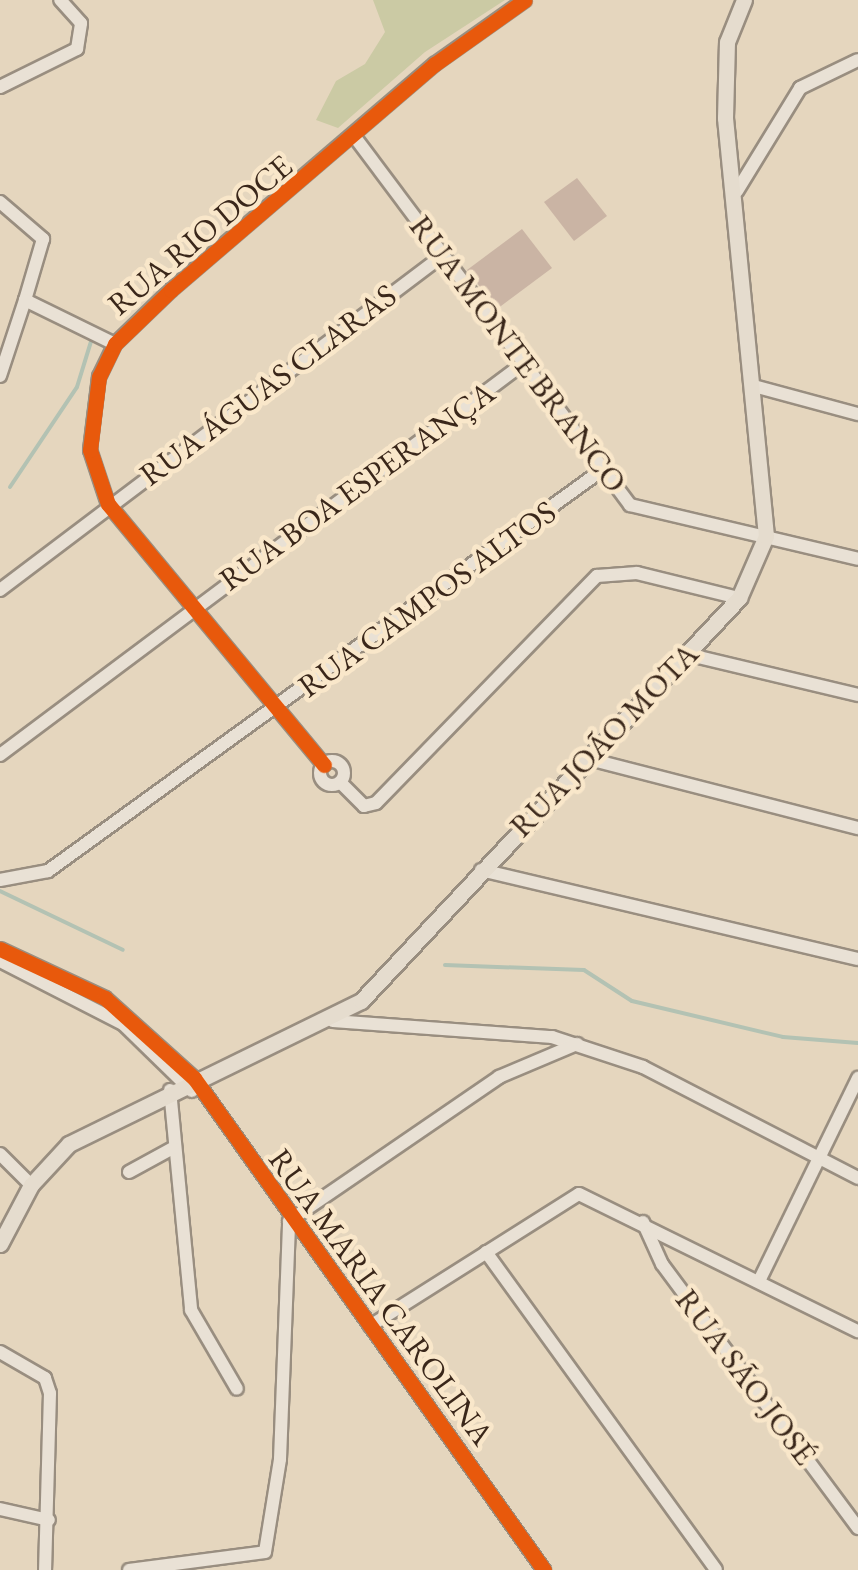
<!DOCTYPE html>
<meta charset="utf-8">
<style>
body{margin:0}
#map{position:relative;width:858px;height:1570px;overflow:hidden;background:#e5d6be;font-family:"EB Garamond",serif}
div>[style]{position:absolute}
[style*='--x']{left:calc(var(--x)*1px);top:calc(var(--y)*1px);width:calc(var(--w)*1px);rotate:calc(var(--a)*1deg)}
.green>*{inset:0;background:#cbcaa4}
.stream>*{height:4px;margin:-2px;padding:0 2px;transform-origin:2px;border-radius:2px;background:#b3c2b3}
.building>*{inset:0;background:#cab4a4}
.roads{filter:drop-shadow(2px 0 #998e80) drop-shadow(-2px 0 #998e80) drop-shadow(0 2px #998e80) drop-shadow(0 -2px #998e80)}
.minor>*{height:12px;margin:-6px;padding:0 6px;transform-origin:6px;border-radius:6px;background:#e9e1d5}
.minor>.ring{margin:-6px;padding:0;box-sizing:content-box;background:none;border:12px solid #e9e1d5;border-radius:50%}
.major>*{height:15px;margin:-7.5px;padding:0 7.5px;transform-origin:7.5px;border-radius:7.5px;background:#e5dcce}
.cycleway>*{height:15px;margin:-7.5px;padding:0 7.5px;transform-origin:7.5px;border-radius:7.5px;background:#e8590c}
span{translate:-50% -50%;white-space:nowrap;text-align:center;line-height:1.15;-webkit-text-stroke:9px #f9e7ca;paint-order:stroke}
.street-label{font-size:32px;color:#3a271a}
</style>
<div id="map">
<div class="green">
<div style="clip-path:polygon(373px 0,505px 0,425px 52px,338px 128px,316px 120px,336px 81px,365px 64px,385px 32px)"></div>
</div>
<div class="stream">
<div style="--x:10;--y:487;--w:120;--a:-56.2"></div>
<div style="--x:77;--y:387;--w:54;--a:-72.9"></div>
<div style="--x:0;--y:891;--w:136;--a:25.6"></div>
<div style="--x:445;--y:965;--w:139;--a:2.1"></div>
<div style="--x:584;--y:970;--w:57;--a:32.9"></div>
<div style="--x:632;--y:1001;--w:155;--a:13.4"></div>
<div style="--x:783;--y:1037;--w:75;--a:4.6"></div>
</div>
<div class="building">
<div style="clip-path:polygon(577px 178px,607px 216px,574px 241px,544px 202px)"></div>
<div style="clip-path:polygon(522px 229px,552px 268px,497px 309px,467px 270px)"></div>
</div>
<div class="roads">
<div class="minor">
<div style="--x:0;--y:87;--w:86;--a:-26.3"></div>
<div style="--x:77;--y:49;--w:26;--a:-81"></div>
<div style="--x:81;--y:23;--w:31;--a:-132"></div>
<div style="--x:357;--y:140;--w:456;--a:53.2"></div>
<div style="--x:630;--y:505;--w:234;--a:13.3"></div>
<div style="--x:737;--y:191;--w:121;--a:-58.5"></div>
<div style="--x:800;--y:88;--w:64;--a:-25.8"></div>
<div style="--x:0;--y:202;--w:57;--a:40.7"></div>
<div style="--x:43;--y:239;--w:64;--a:106.4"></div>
<div style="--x:25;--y:300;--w:100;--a:26.1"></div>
<div style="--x:0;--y:376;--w:80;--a:-71.8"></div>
<div style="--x:754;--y:386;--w:108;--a:15.1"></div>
<div style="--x:0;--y:590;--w:554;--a:-37.08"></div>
<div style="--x:686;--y:654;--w:177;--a:13.4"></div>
<div style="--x:0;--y:755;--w:654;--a:-36.8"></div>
<div style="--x:585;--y:758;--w:282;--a:14.4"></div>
<div class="ring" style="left:320px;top:761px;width:12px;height:12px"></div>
<div style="--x:324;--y:765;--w:339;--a:-129.6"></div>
<div style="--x:108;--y:504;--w:57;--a:-108.4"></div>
<div style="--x:90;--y:450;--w:74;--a:-83"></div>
<div style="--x:99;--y:377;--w:37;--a:-64"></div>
<div style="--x:115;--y:344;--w:78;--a:-44"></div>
<div style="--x:171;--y:290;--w:348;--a:-40.6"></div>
<div style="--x:435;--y:64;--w:110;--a:-35.4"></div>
<div style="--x:340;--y:782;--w:34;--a:45"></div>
<div style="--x:364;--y:806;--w:12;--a:-14"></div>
<div style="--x:376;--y:803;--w:317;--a:-45.8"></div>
<div style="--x:597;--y:576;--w:40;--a:-4.3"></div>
<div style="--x:637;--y:573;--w:105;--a:13.8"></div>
<div style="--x:481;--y:870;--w:387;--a:13.3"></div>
<div style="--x:0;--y:880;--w:49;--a:-10.6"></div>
<div style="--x:48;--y:871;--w:684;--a:-35.9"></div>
<div style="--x:0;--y:949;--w:116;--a:25"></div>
<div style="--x:105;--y:998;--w:120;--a:42"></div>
<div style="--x:194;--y:1078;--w:604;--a:54.57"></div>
<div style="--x:0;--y:961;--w:138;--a:27.1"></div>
<div style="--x:123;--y:1024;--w:96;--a:44.2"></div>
<div style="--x:333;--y:1021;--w:220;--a:4.2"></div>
<div style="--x:552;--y:1037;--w:96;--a:18.2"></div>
<div style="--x:643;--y:1067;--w:242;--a:27.3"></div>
<div style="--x:170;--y:1090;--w:221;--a:84.5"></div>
<div style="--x:191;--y:1310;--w:91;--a:59.8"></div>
<div style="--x:0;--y:1154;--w:44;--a:45"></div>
<div style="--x:129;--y:1172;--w:50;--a:-28.6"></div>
<div style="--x:643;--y:1222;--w:46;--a:65.7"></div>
<div style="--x:662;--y:1264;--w:329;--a:53.4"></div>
<div style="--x:486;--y:1252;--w:392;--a:54.1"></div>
<div style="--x:760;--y:1279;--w:224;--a:-64"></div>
<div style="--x:370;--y:1326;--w:247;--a:-32.3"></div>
<div style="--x:579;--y:1194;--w:311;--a:26.2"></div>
<div style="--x:0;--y:1352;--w:52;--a:30"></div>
<div style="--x:45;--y:1378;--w:16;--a:72"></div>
<div style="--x:50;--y:1393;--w:177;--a:91.6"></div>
<div style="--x:0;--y:1509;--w:50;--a:12.7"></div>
<div style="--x:129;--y:1570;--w:137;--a:-7.5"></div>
<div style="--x:265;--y:1552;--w:94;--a:-80.8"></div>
<div style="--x:280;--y:1459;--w:238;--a:-87.8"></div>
<div style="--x:289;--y:1221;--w:255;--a:-34.4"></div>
<div style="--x:499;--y:1077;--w:85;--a:-22.9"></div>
</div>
<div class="major">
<div style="--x:0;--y:1244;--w:67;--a:-62.3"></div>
<div style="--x:31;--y:1185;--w:56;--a:-47.2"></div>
<div style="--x:69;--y:1144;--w:325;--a:-26.1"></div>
<div style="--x:361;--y:1001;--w:553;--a:-46.83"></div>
<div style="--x:739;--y:598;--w:68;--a:-66.5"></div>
<div style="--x:766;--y:536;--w:420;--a:-95.6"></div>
<div style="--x:725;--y:118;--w:76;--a:-88.5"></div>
<div style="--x:727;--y:42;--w:45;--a:-68"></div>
</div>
</div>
<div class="cycleway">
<div style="--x:324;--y:765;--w:339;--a:-129.6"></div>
<div style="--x:108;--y:504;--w:57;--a:-108.4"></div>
<div style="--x:90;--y:450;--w:74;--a:-83"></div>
<div style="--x:99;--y:377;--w:37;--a:-64"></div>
<div style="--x:115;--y:344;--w:78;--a:-44"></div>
<div style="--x:171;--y:290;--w:348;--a:-40.6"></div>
<div style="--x:435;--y:64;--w:110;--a:-35.4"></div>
<div style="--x:0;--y:949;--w:116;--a:25"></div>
<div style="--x:105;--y:998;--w:120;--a:42"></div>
<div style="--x:194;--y:1078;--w:604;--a:54.57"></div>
</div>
<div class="street-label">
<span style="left:200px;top:235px;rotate:-40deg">RUA RIO DOCE</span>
<span style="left:518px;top:354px;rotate:53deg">RUA MONTE BRANCO</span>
<span style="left:268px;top:385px;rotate:-37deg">RUA ÁGUAS CLARAS</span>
<span style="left:357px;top:486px;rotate:-36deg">RUA BOA ESPERANÇA</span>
<span style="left:427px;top:599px;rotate:-36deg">RUA CAMPOS ALTOS</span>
<span style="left:604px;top:740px;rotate:-46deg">RUA JOÃO MOTA</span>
<span style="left:381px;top:1297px;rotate:54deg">RUA MARIA CAROLINA</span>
<span style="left:746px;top:1377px;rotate:53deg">RUA SÃO JOSÉ</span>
</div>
</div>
